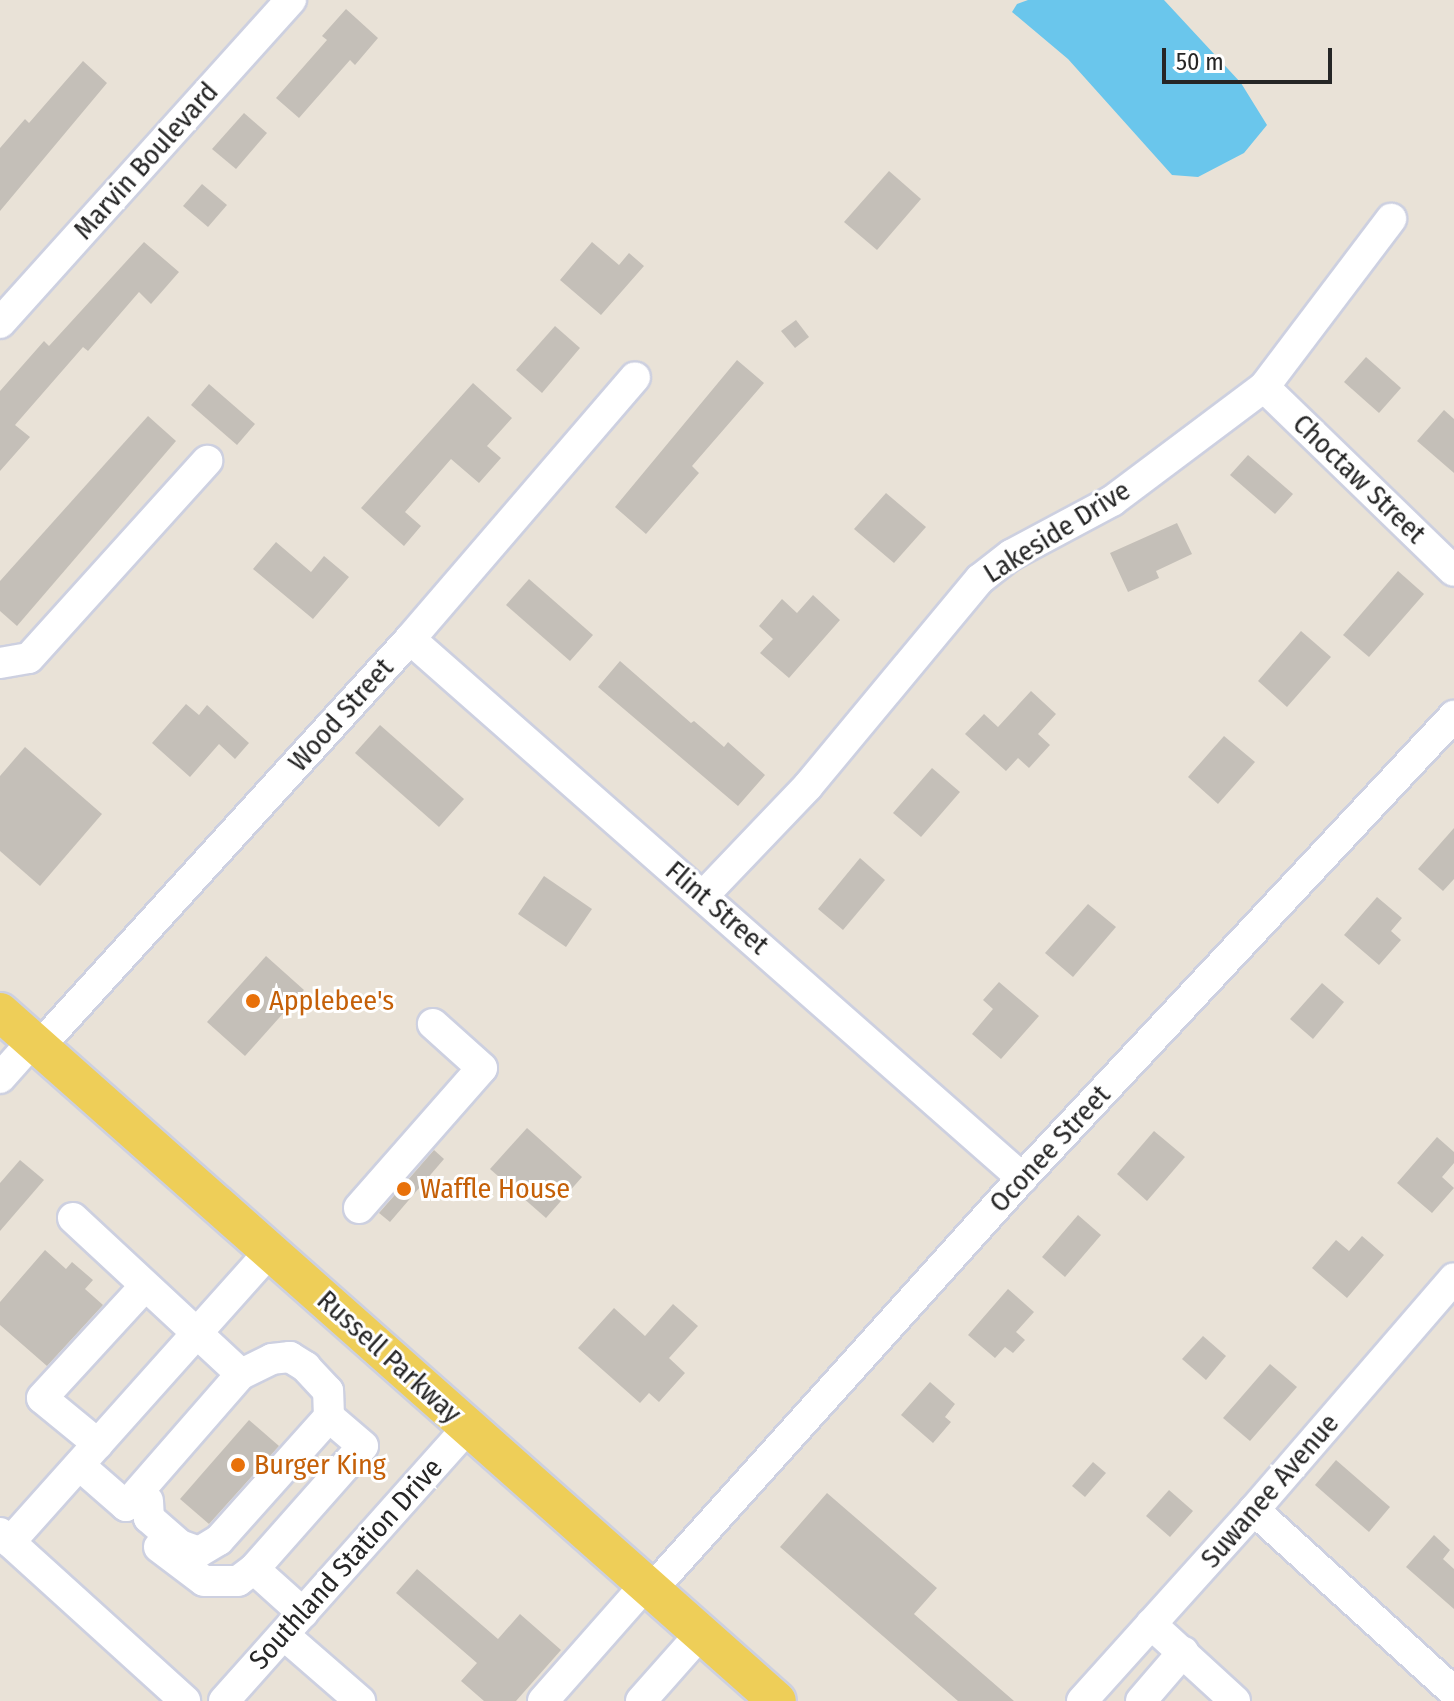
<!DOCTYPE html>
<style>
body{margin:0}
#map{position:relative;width:1454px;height:1701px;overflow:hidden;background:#e9e2d7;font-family:"Fira Sans Condensed",sans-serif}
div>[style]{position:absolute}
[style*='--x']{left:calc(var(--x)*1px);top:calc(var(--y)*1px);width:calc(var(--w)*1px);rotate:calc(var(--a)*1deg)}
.water>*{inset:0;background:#6ac6ec}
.building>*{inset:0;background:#c4bfb8}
.roads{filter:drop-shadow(2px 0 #cdd0e0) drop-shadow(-2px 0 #cdd0e0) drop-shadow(0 2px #cdd0e0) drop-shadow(0 -2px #cdd0e0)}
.minor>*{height:30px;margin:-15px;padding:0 15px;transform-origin:15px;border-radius:15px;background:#fff}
.major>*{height:38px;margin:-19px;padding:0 19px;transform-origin:19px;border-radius:19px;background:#eece58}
.dots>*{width:22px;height:22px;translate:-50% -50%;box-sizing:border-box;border:4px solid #fff;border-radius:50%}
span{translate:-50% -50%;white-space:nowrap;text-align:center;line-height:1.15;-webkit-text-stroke:6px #fff;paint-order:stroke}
.street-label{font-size:28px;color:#262626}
.food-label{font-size:28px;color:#c56008}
.left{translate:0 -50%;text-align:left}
.scale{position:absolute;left:1162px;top:48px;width:170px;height:36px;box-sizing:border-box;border:4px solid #262626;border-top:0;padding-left:10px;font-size:24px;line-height:28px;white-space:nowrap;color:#262626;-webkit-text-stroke:6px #fff;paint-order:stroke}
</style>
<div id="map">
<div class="water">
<div style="clip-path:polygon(1028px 0,1164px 0,1241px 83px,1267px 125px,1244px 153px,1198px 177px,1172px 175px,1068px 59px,1012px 12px,1017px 4px)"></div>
</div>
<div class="building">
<div style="clip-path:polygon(346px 9px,378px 38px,355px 65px,350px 60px,299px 118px,276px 98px,327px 40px,322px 36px)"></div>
<div style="clip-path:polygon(83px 61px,107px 83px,0 211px,0 148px,25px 119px,29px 123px)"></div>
<div style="clip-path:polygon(244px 113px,267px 133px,236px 169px,212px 149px)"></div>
<div style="clip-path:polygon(889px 171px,921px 199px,877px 250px,844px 222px)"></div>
<div style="clip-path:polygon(202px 184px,227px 205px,208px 227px,183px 206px)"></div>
<div style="clip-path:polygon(144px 242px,179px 272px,151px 304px,139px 292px,88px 351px,83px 347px,15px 425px,30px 437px,0 471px,0 391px,44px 341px,49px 346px)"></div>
<div style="clip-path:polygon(592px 242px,619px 265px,629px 253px,644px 266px,601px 315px,560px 280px)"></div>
<div style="clip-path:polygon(796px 320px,809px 337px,795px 348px,781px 331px)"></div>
<div style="clip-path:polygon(555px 326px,580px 348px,542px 393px,516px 370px)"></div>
<div style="clip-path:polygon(1366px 357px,1401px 388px,1379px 413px,1344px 382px)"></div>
<div style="clip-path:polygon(737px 360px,764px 383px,692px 466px,699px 473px,646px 534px,615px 507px)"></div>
<div style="clip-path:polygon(473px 383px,512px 418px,487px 446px,501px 458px,479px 483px,451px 459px,405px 512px,421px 526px,404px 546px,361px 508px)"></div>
<div style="clip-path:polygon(209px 384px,255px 424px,237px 445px,191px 405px)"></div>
<div style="clip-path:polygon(1444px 410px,1454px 419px,1454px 473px,1417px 441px)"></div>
<div style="clip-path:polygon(148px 416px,176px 441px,17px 626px,0 611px,0 581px)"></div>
<div style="clip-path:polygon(1248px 455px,1293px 494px,1275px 514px,1230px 475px)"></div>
<div style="clip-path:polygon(886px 493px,926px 527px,894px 563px,854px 529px)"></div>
<div style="clip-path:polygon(1177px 523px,1192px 554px,1156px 571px,1159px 578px,1128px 592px,1110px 553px)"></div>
<div style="clip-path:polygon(276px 542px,311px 572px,324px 556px,349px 577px,313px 619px,253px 569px)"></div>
<div style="clip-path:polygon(1398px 571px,1424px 594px,1369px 657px,1343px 635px)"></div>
<div style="clip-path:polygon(529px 579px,593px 635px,570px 661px,506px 605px)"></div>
<div style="clip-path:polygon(813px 595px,840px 620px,789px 678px,760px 653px,773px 639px,759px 626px,782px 599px,797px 613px)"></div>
<div style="clip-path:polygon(1301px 631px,1331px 657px,1287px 707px,1258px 681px)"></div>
<div style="clip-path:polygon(620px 661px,691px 723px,694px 721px,724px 747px,728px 742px,765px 775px,738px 806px,598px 687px)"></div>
<div style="clip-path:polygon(1031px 691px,1056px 714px,1038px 734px,1050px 745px,1029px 768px,1018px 758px,1006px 771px,965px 734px,984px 714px,998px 727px)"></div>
<div style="clip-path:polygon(186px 704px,199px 715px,207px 705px,249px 743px,235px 759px,219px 744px,190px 777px,152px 743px)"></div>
<div style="clip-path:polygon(380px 725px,464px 799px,439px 827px,355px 753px)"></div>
<div style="clip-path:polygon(1224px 736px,1255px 762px,1218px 804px,1188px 777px)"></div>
<div style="clip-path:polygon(25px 747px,102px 814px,40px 886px,0 851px,0 776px)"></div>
<div style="clip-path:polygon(932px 768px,960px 792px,921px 837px,893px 813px)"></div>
<div style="clip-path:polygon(1454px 828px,1454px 879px,1443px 891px,1418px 869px)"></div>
<div style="clip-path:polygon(860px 858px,885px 880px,843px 930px,818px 909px)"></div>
<div style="clip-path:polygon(544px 876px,592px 909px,566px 947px,518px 914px)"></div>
<div style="clip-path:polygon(1377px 897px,1402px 918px,1391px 931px,1401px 940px,1379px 965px,1344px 935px)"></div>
<div style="clip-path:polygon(1088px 904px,1116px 927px,1073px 977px,1045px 953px)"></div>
<div style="clip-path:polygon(266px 956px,304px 990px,245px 1056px,207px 1022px)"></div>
<div style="clip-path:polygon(999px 982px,1039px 1016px,1001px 1059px,972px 1034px,993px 1009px,983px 1000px)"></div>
<div style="clip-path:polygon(1322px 983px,1344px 1002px,1313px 1039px,1290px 1019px)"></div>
<div style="clip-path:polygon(527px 1128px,582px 1177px,546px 1218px,490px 1169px)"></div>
<div style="clip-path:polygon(1154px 1131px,1185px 1157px,1147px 1201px,1117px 1174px)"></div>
<div style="clip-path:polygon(1437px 1137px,1454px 1152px,1454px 1163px,1442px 1177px,1454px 1188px,1432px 1213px,1397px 1183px)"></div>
<div style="clip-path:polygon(434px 1150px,444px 1159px,390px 1222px,379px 1213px)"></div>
<div style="clip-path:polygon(20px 1160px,44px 1180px,0 1231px,0 1183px)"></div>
<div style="clip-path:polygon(1078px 1215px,1101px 1235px,1065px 1277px,1042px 1257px)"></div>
<div style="clip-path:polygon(1362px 1236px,1384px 1255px,1347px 1298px,1312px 1268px,1336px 1240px,1349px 1251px)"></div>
<div style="clip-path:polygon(45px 1250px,66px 1269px,72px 1262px,93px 1280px,85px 1289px,103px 1305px,47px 1366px,0 1325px,0 1302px)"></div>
<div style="clip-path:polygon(1008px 1289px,1034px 1312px,1016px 1332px,1025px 1340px,1013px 1353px,1005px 1347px,995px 1358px,968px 1335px)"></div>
<div style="clip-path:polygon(673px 1304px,698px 1326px,669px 1358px,685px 1373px,659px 1402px,649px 1393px,640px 1403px,578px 1348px,614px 1308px,645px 1336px)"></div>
<div style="clip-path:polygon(1203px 1336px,1226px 1356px,1206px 1380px,1182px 1359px)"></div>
<div style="clip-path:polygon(1270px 1364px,1297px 1387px,1250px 1441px,1223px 1418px)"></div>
<div style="clip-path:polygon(930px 1382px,955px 1404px,945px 1417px,951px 1422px,933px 1443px,901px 1415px)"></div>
<div style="clip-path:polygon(249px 1420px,279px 1446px,209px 1524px,180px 1499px)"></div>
<div style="clip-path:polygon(1336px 1460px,1390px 1507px,1369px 1532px,1315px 1485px)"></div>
<div style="clip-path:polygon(1093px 1462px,1106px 1473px,1085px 1497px,1072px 1486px)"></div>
<div style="clip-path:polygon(1169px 1490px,1193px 1511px,1170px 1537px,1146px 1516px)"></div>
<div style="clip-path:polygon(827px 1493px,937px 1588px,914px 1614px,1014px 1701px,958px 1701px,780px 1547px)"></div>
<div style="clip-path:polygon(1434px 1535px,1450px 1550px,1443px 1559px,1454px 1569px,1454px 1609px,1406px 1567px)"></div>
<div style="clip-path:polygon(417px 1569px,498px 1639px,520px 1614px,561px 1650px,516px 1701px,484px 1701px,461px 1681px,477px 1663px,396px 1593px)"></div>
</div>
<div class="roads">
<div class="minor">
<div style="--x:0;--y:323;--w:435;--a:-48"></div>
<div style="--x:1264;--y:387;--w:264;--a:44.1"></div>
<div style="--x:410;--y:639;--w:816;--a:41.37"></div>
<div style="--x:0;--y:663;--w:29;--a:-10"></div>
<div style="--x:29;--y:658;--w:266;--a:-47.9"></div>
<div style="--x:703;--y:896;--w:152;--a:-46.3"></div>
<div style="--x:808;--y:786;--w:269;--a:-50.3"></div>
<div style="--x:980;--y:579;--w:39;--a:-38"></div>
<div style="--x:1011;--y:555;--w:115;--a:-28.1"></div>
<div style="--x:1112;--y:501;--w:190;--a:-36.9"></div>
<div style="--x:1264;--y:387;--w:211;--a:-52.9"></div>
<div style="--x:39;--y:1047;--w:551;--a:-47.72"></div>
<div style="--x:410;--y:639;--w:345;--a:-49.3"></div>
<div style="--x:0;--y:1078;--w:50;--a:-48.3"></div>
<div style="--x:359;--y:1208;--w:186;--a:-48.7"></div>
<div style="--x:482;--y:1068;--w:66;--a:-138.1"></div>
<div style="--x:73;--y:1218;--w:229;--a:42.9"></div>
<div style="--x:241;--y:1374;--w:175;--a:131.1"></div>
<div style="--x:126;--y:1506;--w:62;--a:-138.9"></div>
<div style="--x:98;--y:1444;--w:72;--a:-140.6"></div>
<div style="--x:42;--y:1398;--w:152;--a:-47.4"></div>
<div style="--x:148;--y:1501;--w:17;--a:87"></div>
<div style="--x:149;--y:1518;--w:41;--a:41.1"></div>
<div style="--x:180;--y:1545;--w:20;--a:20"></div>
<div style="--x:199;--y:1552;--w:23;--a:-31"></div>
<div style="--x:219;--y:1540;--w:165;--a:-48.2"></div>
<div style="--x:329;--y:1417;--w:26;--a:-92"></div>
<div style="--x:328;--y:1391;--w:33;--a:-133"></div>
<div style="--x:306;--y:1367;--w:19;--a:-148"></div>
<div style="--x:290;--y:1357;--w:18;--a:174"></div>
<div style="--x:272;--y:1359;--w:34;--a:154"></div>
<div style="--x:1254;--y:1510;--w:270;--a:42.3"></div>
<div style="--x:0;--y:1533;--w:250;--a:42.2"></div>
<div style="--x:10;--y:1542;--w:390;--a:-48.2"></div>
<div style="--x:159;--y:1547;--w:56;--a:37.1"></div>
<div style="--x:204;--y:1581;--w:34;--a:0"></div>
<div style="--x:238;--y:1581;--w:20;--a:-37"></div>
<div style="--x:653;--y:1588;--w:552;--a:-48.01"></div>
<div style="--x:1022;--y:1178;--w:633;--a:-46.92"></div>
<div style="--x:303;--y:1613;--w:66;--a:-138.1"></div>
<div style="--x:254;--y:1569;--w:164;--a:-48.5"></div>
<div style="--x:363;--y:1446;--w:45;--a:-139.5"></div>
<div style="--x:1151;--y:1624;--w:114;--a:42.5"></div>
<div style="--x:284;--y:1635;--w:101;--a:41"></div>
<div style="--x:224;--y:1701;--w:367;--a:-48.3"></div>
<div style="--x:543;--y:1701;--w:157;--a:-48.6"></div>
<div style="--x:641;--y:1701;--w:92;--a:-48.5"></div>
<div style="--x:1082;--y:1701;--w:257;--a:-48"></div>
<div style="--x:1254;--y:1510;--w:306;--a:-49.2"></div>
<div style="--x:1141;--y:1701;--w:65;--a:-49.4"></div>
</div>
<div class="major">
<div style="--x:0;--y:1012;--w:1038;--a:41.56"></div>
</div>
</div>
<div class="dots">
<div style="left:253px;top:1001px;background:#e8710a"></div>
<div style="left:404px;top:1189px;background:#e8710a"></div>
<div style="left:238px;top:1465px;background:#e8710a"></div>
</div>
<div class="street-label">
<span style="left:146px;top:161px;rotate:-48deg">Marvin Boulevard</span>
<span style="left:1359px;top:479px;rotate:44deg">Choctaw Street</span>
<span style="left:1057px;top:532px;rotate:-32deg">Lakeside Drive</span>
<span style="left:341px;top:715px;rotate:-48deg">Wood Street</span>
<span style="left:717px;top:908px;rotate:41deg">Flint Street</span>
<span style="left:1050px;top:1149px;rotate:-47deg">Oconee Street</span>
<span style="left:389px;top:1357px;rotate:42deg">Russell Parkway</span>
<span style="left:1270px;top:1491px;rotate:-49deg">Suwanee Avenue</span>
<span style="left:346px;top:1564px;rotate:-48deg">Southland Station Drive</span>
</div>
<div class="food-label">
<span class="left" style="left:269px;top:1001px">Applebee's</span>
<span class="left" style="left:420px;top:1189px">Waffle House</span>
<span class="left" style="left:254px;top:1465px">Burger King</span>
</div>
<div class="scale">50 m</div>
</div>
